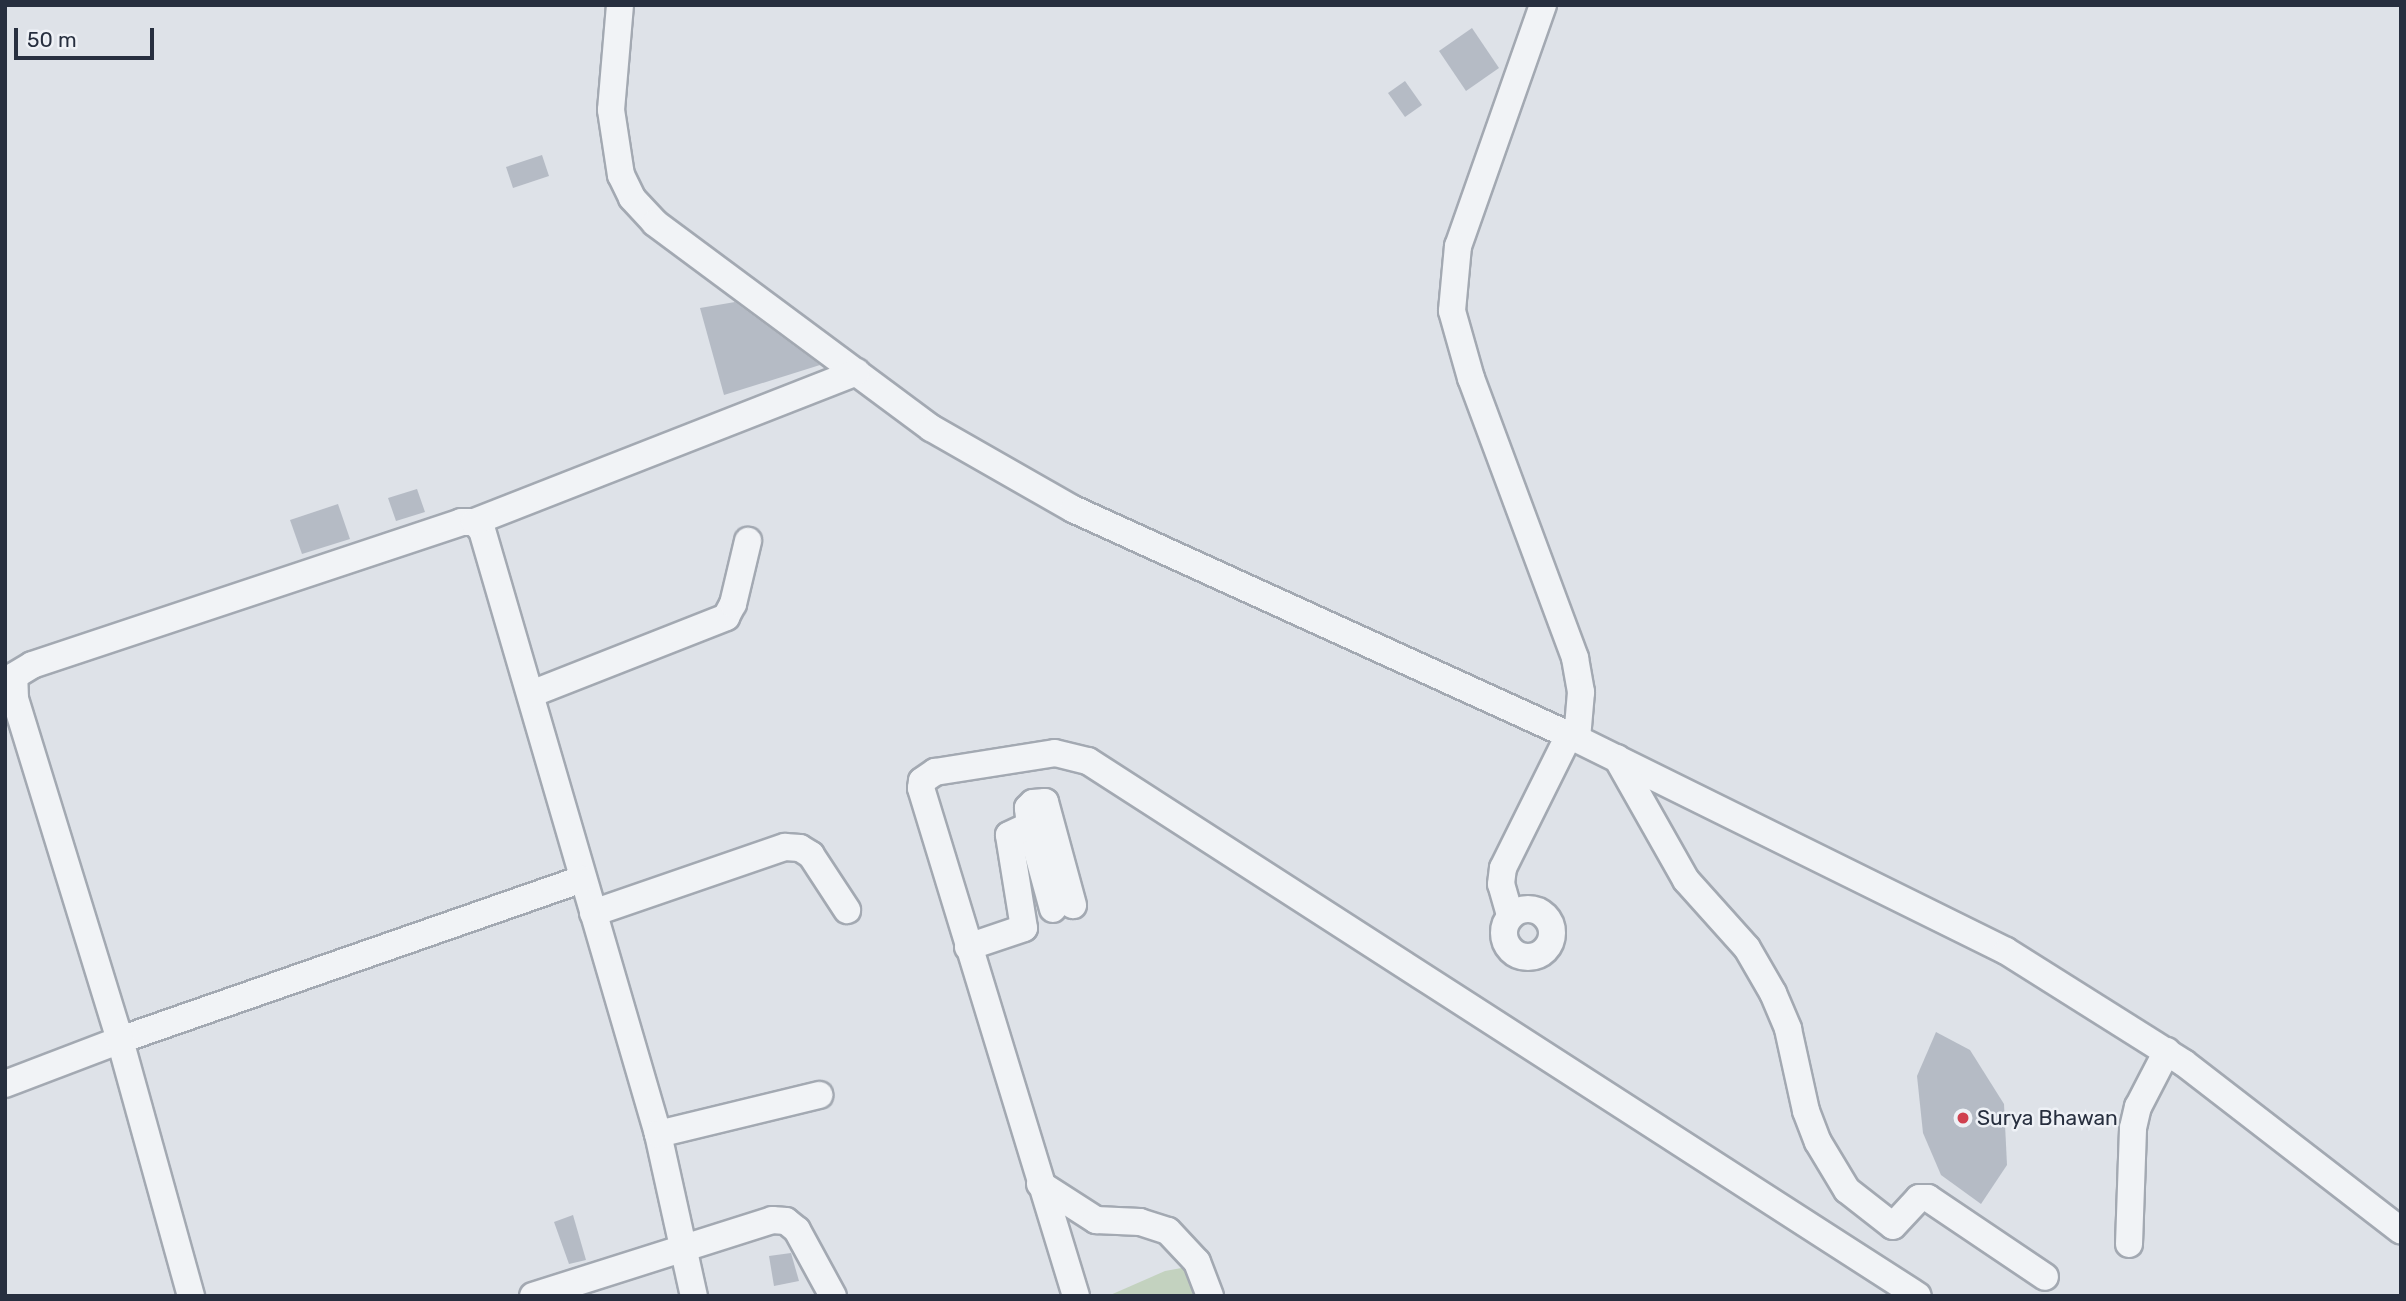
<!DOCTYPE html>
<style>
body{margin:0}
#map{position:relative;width:2406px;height:1301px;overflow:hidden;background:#dee2e8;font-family:Rubik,sans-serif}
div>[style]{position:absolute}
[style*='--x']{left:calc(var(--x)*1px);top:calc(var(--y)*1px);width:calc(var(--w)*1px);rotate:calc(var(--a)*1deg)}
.green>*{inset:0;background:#c3d2bf}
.building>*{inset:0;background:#b5bbc5}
.roads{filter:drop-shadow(2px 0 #a3a9b2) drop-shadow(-2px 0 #a3a9b2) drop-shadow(0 2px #a3a9b2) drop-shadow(0 -2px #a3a9b2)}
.minor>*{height:26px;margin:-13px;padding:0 13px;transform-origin:13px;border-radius:13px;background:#f1f3f6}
.minor>.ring{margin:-13px;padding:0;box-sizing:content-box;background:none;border:26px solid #f1f3f6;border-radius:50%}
.dots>*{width:19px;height:19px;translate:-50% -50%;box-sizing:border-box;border:4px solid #eef1f6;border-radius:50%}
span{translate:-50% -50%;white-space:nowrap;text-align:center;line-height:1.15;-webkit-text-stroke:5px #eef1f6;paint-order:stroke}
.poi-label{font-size:21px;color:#272f3f}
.left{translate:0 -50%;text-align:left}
.frame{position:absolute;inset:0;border:7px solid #272f3f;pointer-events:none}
.scale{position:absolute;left:14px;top:28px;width:140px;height:32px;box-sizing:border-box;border:4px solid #272f3f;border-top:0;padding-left:9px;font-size:21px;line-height:24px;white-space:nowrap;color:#272f3f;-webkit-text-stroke:5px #eef1f6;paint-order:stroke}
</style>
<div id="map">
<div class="green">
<div style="clip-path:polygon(1187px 1267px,1199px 1296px,1108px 1296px,1165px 1271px)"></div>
</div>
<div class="building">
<div style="clip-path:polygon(1472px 28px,1499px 68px,1466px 91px,1439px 51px)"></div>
<div style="clip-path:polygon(1405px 81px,1422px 105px,1405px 117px,1388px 93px)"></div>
<div style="clip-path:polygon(542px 155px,549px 176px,513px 188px,506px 167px)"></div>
<div style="clip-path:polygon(735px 302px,820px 365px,724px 395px,700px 308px)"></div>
<div style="clip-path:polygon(417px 489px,425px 512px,396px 521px,388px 498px)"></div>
<div style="clip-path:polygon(338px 504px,350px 539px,302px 554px,290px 520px)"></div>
<div style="clip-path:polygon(1936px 1032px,1970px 1050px,2004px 1104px,2007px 1165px,1981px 1204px,1941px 1175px,1923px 1133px,1917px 1076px)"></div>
<div style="clip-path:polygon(573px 1215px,586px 1260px,569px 1264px,554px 1222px)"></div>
<div style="clip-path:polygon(791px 1253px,799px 1281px,774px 1286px,769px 1256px)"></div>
</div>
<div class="roads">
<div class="minor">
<div style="--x:620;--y:5;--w:105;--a:94.9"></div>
<div style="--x:611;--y:110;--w:66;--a:81.3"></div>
<div style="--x:621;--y:175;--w:25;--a:64"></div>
<div style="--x:632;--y:198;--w:34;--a:47"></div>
<div style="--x:655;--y:223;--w:344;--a:36.6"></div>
<div style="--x:931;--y:428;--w:163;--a:29.7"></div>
<div style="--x:1073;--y:509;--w:545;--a:24.5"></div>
<div style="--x:1569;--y:735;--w:487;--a:26.3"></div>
<div style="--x:2006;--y:951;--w:210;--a:32.2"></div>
<div style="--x:2184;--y:1063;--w:274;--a:37.7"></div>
<div style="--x:1543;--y:5;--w:256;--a:109.4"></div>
<div style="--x:1458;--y:246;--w:65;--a:95.3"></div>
<div style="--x:1452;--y:311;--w:70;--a:74.2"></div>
<div style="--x:1471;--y:378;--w:299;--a:69.6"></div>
<div style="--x:1575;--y:658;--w:35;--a:80"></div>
<div style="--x:1581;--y:692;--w:47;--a:94.9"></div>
<div style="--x:474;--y:522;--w:11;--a:45"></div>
<div style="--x:482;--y:530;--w:629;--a:73.75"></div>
<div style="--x:658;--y:1134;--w:166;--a:77.5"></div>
<div style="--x:531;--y:694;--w:210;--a:-21.5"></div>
<div style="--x:726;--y:617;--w:15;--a:-62"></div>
<div style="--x:733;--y:604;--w:65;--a:-76.6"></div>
<div style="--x:1617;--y:758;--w:140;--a:60.5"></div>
<div style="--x:1686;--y:880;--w:91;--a:48.1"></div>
<div style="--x:1747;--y:948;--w:52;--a:60"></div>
<div style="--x:1773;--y:993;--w:39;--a:67"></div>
<div style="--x:1788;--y:1029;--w:84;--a:77.6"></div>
<div style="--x:1806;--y:1111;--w:33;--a:69"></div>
<div style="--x:1818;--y:1142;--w:56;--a:58.9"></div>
<div style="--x:1847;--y:1190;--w:58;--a:38"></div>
<div style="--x:1893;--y:1226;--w:38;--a:-47"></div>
<div style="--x:1919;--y:1198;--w:9;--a:0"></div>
<div style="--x:1928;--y:1198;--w:141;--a:34"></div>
<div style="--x:1030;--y:825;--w:87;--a:74.7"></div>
<div class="ring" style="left:1504px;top:909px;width:22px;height:22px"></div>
<div style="--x:593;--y:913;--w:203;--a:-19"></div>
<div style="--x:785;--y:847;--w:15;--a:4"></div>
<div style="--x:800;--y:848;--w:13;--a:32"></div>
<div style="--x:811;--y:855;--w:66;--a:56.8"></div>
<div style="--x:1510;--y:915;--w:32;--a:-106"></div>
<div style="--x:1501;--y:884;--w:16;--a:-83"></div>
<div style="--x:1503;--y:868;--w:148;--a:-63.6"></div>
<div style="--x:968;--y:947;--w:59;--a:-18.7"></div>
<div style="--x:1024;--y:928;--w:94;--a:-99.2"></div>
<div style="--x:1009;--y:835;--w:23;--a:-25"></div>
<div style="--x:1030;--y:825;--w:17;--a:-97"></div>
<div style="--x:1028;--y:808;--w:7;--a:-45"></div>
<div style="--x:1033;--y:803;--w:12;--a:-5"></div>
<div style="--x:1045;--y:802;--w:107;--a:74.8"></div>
<div style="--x:5;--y:1084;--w:123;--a:-20.9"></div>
<div style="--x:120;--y:1040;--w:489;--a:-19.2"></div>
<div style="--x:658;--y:1134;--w:166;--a:-13.6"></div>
<div style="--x:1040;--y:1184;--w:67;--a:32.7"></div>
<div style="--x:1096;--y:1220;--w:44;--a:2.6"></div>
<div style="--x:1140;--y:1222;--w:29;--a:18"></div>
<div style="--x:1168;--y:1231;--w:42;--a:46.9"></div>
<div style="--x:1197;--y:1262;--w:36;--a:69"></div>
<div style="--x:2129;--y:1244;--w:116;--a:-88"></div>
<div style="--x:2133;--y:1128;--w:22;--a:-77"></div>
<div style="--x:2138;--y:1107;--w:63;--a:-62.6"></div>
<div style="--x:191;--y:1296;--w:266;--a:-105.5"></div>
<div style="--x:120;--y:1040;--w:357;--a:-107.1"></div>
<div style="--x:15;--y:699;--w:23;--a:-92"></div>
<div style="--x:14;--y:676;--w:21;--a:-31"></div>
<div style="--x:32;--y:665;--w:452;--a:-18.4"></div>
<div style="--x:461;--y:522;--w:13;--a:0"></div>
<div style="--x:474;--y:522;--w:411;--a:-21.4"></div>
<div style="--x:533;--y:1296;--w:251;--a:-17.6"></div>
<div style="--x:772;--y:1220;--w:14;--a:4"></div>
<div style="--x:786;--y:1221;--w:14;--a:39"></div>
<div style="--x:797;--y:1230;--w:75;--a:61.4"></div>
<div style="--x:1076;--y:1296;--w:531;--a:-106.97"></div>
<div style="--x:921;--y:788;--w:7;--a:-82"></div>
<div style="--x:922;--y:781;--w:16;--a:-35"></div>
<div style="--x:935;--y:772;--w:121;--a:-9"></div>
<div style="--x:1055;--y:753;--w:34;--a:14"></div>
<div style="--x:1088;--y:761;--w:987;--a:32.8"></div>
</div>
</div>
<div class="dots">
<div style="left:1963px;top:1118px;background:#d0404f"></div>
</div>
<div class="poi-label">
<span class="left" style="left:1977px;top:1118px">Surya Bhawan</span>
</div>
<div class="frame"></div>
<div class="scale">50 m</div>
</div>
